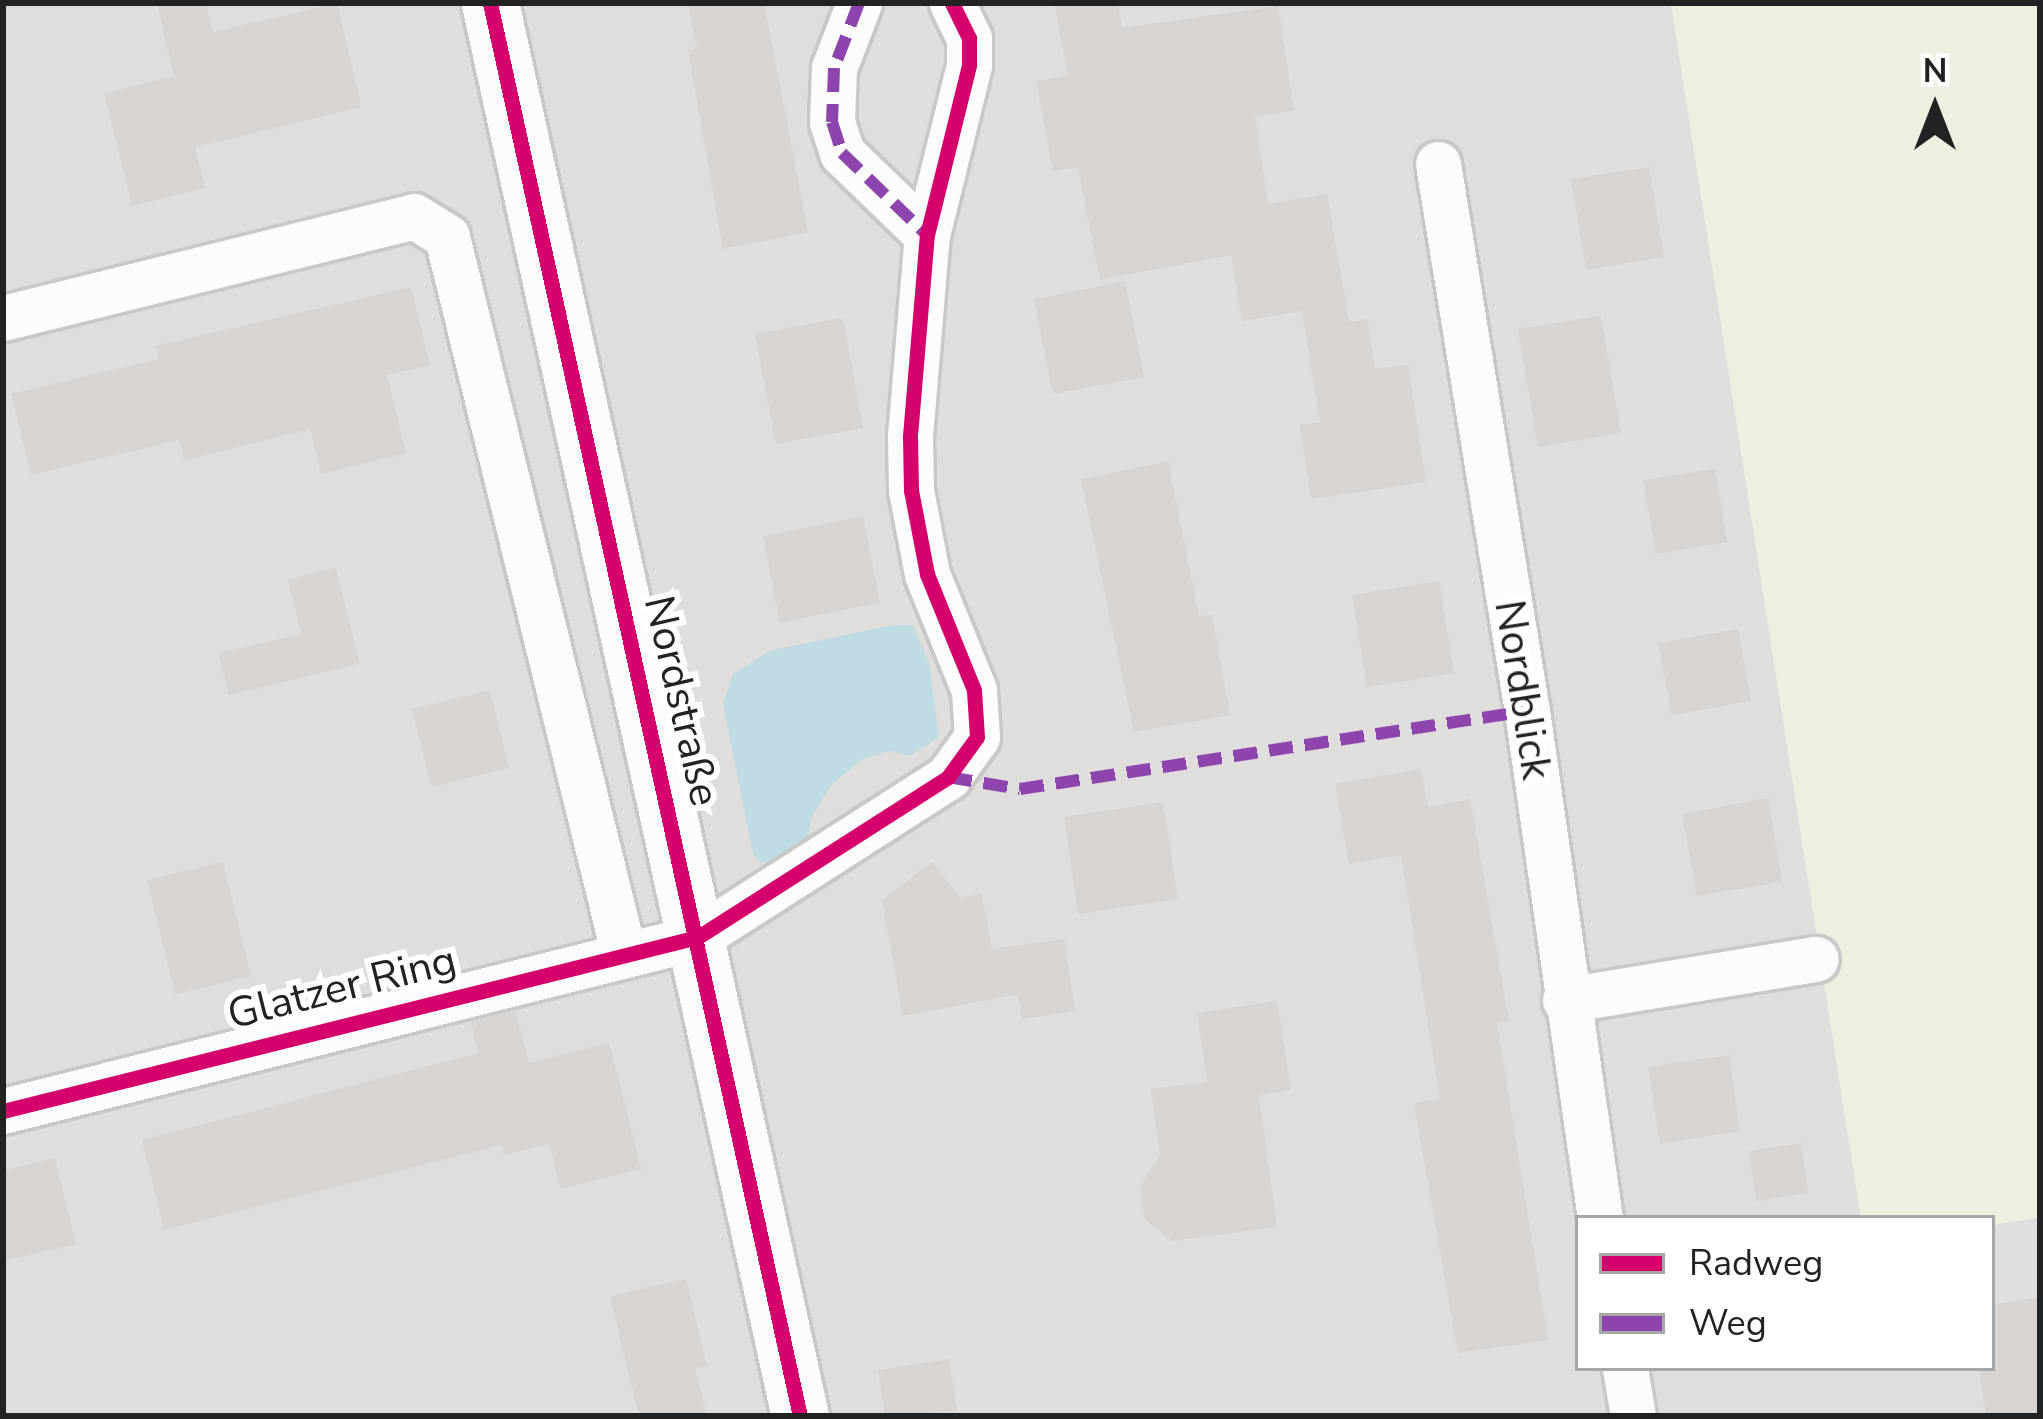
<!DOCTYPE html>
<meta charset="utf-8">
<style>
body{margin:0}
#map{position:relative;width:2043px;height:1419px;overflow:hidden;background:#f0eeeb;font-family:"Nunito Sans",sans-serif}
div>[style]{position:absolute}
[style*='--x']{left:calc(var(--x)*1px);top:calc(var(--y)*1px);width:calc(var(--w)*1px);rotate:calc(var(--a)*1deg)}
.residential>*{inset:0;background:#dfdedc}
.farmland>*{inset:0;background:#efefdf}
.parking>*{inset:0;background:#e0dfde}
.water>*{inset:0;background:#bfdbe3}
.building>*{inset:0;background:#d7d4d2}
.roads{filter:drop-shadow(3px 0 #c9c8c7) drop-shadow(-3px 0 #c9c8c7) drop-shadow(0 3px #c9c8c7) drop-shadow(0 -3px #c9c8c7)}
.minor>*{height:45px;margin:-22.5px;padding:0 22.5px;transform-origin:22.5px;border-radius:22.5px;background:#fdfcfc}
.tertiary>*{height:57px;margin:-28.5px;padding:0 28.5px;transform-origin:28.5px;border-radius:28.5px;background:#fdfcfc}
.quiet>*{height:12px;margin-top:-6px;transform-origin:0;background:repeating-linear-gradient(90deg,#8e44ad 0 24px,transparent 0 36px)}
.cycleway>*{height:15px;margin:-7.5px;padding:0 7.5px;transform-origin:7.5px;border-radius:7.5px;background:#d6006c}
span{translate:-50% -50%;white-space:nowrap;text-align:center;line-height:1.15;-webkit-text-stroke:12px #fff;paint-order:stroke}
.street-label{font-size:42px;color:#222}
.frame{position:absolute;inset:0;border:6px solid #222;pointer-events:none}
.legend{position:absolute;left:1575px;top:1215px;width:420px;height:156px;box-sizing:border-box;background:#fff;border:3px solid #a7a7a7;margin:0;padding:15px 21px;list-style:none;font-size:36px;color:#222}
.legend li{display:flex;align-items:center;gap:24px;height:60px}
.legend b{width:60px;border:3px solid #a7a7a7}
.north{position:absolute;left:1875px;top:48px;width:120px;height:120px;-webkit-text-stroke:9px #fff;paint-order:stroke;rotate:0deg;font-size:33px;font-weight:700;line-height:48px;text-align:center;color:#222}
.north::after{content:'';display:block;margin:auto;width:42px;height:54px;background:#222;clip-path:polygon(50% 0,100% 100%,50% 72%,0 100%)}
</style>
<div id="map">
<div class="residential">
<div style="clip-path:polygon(3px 3px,1671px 3px,1861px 1218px,1578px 1218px,1578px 1368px,1992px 1368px,1992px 1225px,2040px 1217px,2040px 1416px,3px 1416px)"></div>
</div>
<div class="farmland">
<div style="clip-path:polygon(1671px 3px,2040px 3px,2040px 1217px,1992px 1225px,1992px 1218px,1861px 1218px)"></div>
</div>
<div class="parking">
<div style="clip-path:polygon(882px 5px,940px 78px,919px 153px,854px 77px)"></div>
</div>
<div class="water">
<div style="clip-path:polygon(892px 625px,913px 625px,929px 663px,939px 737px,910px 756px,890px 751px,863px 759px,832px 784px,811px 818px,808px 838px,780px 859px,762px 863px,753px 854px,723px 704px,733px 674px,769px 651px)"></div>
</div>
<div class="building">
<div style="clip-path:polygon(157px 3px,206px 3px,213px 32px,337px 3px,362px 107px,195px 147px,205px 188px,132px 206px,104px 94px,174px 76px)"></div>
<div style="clip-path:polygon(688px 3px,764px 3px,808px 232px,723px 249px,688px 50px,697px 48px)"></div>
<div style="clip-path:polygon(1054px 3px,1118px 3px,1122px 28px,1278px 6px,1294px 111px,1255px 116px,1268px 204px,1327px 194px,1349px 322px,1367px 319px,1375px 369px,1408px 365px,1426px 482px,1311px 499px,1300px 425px,1320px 422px,1302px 311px,1242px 321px,1231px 255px,1100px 280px,1078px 167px,1053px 171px,1036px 81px,1068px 75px)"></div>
<div style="clip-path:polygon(1649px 167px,1664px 257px,1586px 270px,1571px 179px)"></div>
<div style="clip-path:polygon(1125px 281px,1144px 377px,1053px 394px,1034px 299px)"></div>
<div style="clip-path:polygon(411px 287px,430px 365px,387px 375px,406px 453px,321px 474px,310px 429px,184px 460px,179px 440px,31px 475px,11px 394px,159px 359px,156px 346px)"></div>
<div style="clip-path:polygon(1601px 316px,1621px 433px,1538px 447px,1518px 329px)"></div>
<div style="clip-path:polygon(843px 318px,863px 428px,776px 444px,755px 334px)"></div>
<div style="clip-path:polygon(1168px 461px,1199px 617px,1212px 615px,1230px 715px,1134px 732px,1081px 479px)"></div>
<div style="clip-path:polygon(1715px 469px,1727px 542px,1656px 554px,1643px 480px)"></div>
<div style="clip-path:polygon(863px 516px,880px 603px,780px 623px,763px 536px)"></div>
<div style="clip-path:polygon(336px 568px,360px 664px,229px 695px,219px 653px,301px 634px,288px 580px)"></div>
<div style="clip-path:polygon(1439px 581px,1454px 673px,1367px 687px,1352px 595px)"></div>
<div style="clip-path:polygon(1738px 629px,1751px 701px,1672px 715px,1658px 643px)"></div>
<div style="clip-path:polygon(490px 690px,509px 768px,431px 787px,412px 709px)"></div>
<div style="clip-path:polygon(1421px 769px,1428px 807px,1470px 799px,1509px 1021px,1497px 1023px,1548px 1340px,1458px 1353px,1414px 1103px,1440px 1099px,1401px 855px,1349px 864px,1335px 784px)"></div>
<div style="clip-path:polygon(1768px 798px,1782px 882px,1697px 896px,1682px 814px)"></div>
<div style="clip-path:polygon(1163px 802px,1178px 899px,1078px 914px,1064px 817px)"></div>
<div style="clip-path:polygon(223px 862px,251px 976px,175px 994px,147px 880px)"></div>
<div style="clip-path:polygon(932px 862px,960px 898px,981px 893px,992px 949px,1064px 939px,1075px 1011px,1022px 1019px,1018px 994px,903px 1016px,882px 900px)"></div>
<div style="clip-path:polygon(1277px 1001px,1291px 1090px,1259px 1095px,1277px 1227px,1172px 1241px,1145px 1220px,1140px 1187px,1160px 1155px,1151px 1089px,1207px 1082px,1197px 1013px)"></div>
<div style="clip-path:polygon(515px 1011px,529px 1063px,609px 1043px,641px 1169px,561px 1189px,549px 1144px,504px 1155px,502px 1145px,164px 1230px,142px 1140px,478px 1053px,471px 1022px)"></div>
<div style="clip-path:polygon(1729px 1055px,1740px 1131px,1660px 1144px,1648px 1067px)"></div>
<div style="clip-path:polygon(1801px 1143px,1808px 1193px,1756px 1201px,1749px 1151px)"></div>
<div style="clip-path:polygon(55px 1158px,76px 1244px,3px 1261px,3px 1171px)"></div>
<div style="clip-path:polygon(686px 1279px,707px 1366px,695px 1369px,707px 1416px,639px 1416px,610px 1296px)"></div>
<div style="clip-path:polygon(2040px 1297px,2040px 1416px,1986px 1416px,1979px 1368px,1992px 1368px,1992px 1305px)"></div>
<div style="clip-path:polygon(949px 1359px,957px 1411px,885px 1416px,878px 1370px)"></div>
</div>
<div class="roads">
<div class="minor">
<div style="--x:859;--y:3;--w:70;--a:111"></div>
<div style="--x:834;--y:68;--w:54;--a:92.1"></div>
<div style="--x:832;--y:122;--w:33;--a:72"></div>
<div style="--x:842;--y:153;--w:118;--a:44"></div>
<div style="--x:1438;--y:164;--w:554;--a:80.76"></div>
<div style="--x:1527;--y:711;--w:512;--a:81.81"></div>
<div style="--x:3;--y:318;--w:423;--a:-13.9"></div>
<div style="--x:414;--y:216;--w:39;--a:32"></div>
<div style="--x:447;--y:237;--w:739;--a:76.15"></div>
<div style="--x:1565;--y:1000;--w:254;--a:-9.3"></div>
<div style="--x:3;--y:1111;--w:716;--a:-14.06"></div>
<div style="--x:698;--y:937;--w:297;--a:-32.6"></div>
<div style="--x:948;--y:777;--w:49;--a:-54.1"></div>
<div style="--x:977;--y:737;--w:47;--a:-93.7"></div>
<div style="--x:974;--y:690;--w:125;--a:-112.1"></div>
<div style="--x:927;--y:574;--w:86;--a:-100.8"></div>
<div style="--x:911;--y:490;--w:54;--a:-91.1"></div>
<div style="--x:910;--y:436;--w:202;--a:-85.2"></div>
<div style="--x:927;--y:235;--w:175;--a:-76.1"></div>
<div style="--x:969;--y:65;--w:27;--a:-90"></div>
<div style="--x:969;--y:38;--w:39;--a:-116"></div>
<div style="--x:1625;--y:1368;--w:49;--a:80.5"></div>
</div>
<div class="tertiary">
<div style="--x:490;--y:3;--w:1447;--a:77.63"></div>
</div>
</div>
<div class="quiet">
<div style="--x:859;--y:3;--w:70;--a:111"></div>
<div style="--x:834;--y:68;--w:54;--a:92.1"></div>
<div style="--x:832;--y:122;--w:33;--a:72"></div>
<div style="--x:842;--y:153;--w:118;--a:44"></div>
<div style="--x:948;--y:777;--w:73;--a:9.5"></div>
<div style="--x:1020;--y:789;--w:513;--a:-8.75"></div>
</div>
<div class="cycleway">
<div style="--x:490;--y:3;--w:1447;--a:77.63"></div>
<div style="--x:3;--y:1111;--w:716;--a:-14.06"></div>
<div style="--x:698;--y:937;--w:297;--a:-32.6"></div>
<div style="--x:948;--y:777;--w:49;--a:-54.1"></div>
<div style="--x:977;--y:737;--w:47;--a:-93.7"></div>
<div style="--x:974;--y:690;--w:125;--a:-112.1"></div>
<div style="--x:927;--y:574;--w:86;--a:-100.8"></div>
<div style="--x:911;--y:490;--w:54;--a:-91.1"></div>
<div style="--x:910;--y:436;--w:202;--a:-85.2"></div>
<div style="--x:927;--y:235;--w:175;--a:-76.1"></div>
<div style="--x:969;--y:65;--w:27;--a:-90"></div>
<div style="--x:969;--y:38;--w:39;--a:-116"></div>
</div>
<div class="street-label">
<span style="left:1522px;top:690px;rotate:81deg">Nordblick</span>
<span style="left:681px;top:701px;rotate:77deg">Nordstraße</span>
<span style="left:342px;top:988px;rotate:-14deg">Glatzer Ring</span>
</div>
<div class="frame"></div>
<ul class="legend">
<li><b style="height:15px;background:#d6006c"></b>Radweg</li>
<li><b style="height:15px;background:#8e44ad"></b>Weg</li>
</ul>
<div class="north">N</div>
</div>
